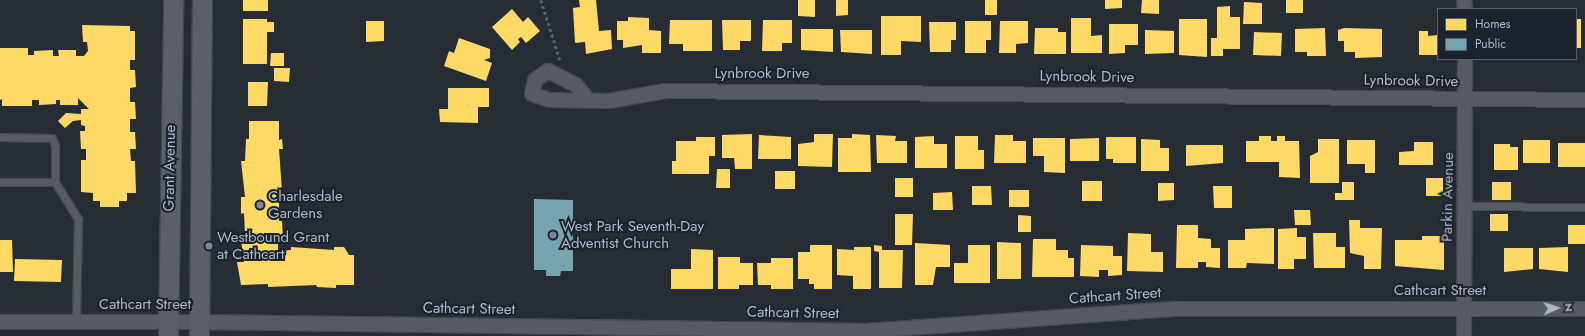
<!DOCTYPE html>
<style>
body{margin:0}
#map{position:relative;width:1585px;height:336px;overflow:hidden;background:#272d34;font-family:Jost,sans-serif}
div>[style]{position:absolute}
[style*='--x']{left:calc(var(--x)*1px);top:calc(var(--y)*1px);width:calc(var(--w)*1px);rotate:calc(var(--a)*1deg)}
.homes>*{inset:0;background:#ffd966}
.public>*{inset:0;background:#76a5af}
.path>*{height:2.5px;margin-top:-1.25px;transform-origin:0;background:repeating-linear-gradient(90deg,#5a5f66 0 3px,transparent 0 6px)}
.roads{filter:drop-shadow(1px 0 #45494f) drop-shadow(-1px 0 #45494f) drop-shadow(0 1px #45494f) drop-shadow(0 -1px #45494f)}
.lane>*{height:7px;margin:-3.5px;padding:0 3.5px;transform-origin:3.5px;border-radius:3.5px;background:#575b62}
.street>*{height:14px;margin:-7px;padding:0 7px;transform-origin:7px;border-radius:7px;background:#575b62}
.secondary>*{height:19px;margin:-9.5px;padding:0 9.5px;transform-origin:9.5px;border-radius:9.5px;background:#5b5f66}
.dots>*{width:11px;height:11px;translate:-50% -50%;box-sizing:border-box;border:2px solid #1b232e;border-radius:50%}
span{translate:-50% -50%;white-space:nowrap;text-align:center;line-height:1.15;-webkit-text-stroke:4px #1b232e;paint-order:stroke}
.street-label{font-size:15px;color:#b0b8c5}
.poi-label{font-size:15px;color:#b0b8c5}
.left{translate:0 -50%;text-align:left}
.legend{position:absolute;left:1437px;top:8px;width:140px;height:52px;box-sizing:border-box;background:#1b232e;border:1px solid #575f6a;margin:0;padding:5px 7px;list-style:none;font-size:12px;color:#b0b8c5}
.legend li{display:flex;align-items:center;gap:8px;height:20px}
.legend b{width:20px;border:1px solid #575f6a}
.north{position:absolute;left:1537px;top:288px;width:40px;height:40px;-webkit-text-stroke:3px #1b232e;paint-order:stroke;rotate:87deg;font-size:11px;font-weight:700;line-height:16px;text-align:center;color:#b0b8c5}
.north::after{content:'';display:block;margin:auto;width:14px;height:18px;background:#b0b8c5;clip-path:polygon(50% 0,100% 100%,50% 72%,0 100%)}
</style>
<div id="map">
<div class="homes">
<div style="clip-path:polygon(243px 0,268px 0,268px 11px,243px 11px)"></div>
<div style="clip-path:polygon(579px 0,596px 0,599px 31px,611px 30px,612px 49px,586px 54px,585px 42px,575px 43px,573px 8px,580px 7px)"></div>
<div style="clip-path:polygon(798px 0,815px 0,815px 17px,798px 16px)"></div>
<div style="clip-path:polygon(836px 0,848px 0,848px 15px,836px 16px)"></div>
<div style="clip-path:polygon(985px 0,997px 0,997px 15px,985px 15px)"></div>
<div style="clip-path:polygon(1105px 0,1122px 0,1122px 8px,1105px 9px)"></div>
<div style="clip-path:polygon(1142px 0,1159px 0,1159px 14px,1141px 13px)"></div>
<div style="clip-path:polygon(1286px 0,1303px 0,1303px 13px,1286px 13px)"></div>
<div style="clip-path:polygon(1244px 2px,1262px 3px,1262px 24px,1243px 24px)"></div>
<div style="clip-path:polygon(1230px 6px,1230px 17px,1240px 17px,1240px 49px,1223px 49px,1223px 56px,1211px 56px,1211px 38px,1217px 38px,1217px 7px)"></div>
<div style="clip-path:polygon(512px 9px,523px 22px,528px 17px,540px 31px,526px 43px,521px 37px,518px 39px,520px 42px,512px 50px,492px 27px)"></div>
<div style="clip-path:polygon(881px 16px,921px 16px,921px 42px,901px 41px,901px 55px,881px 55px)"></div>
<div style="clip-path:polygon(628px 17px,649px 18px,649px 30px,661px 31px,661px 53px,642px 53px,642px 45px,623px 48px,623px 40px,617px 40px,617px 21px,628px 21px)"></div>
<div style="clip-path:polygon(1071px 18px,1091px 18px,1091px 36px,1102px 35px,1102px 53px,1071px 53px)"></div>
<div style="clip-path:polygon(243px 19px,267px 19px,267px 22px,274px 22px,274px 32px,267px 32px,267px 64px,243px 64px)"></div>
<div style="clip-path:polygon(1179px 19px,1207px 19px,1207px 57px,1179px 55px)"></div>
<div style="clip-path:polygon(1576px 19px,1581px 19px,1581px 48px,1576px 48px)"></div>
<div style="clip-path:polygon(670px 20px,712px 20px,712px 51px,683px 51px,683px 44px,669px 44px)"></div>
<div style="clip-path:polygon(722px 20px,751px 20px,751px 41px,740px 41px,740px 50px,723px 50px)"></div>
<div style="clip-path:polygon(763px 20px,792px 20px,792px 43px,782px 43px,782px 51px,762px 51px)"></div>
<div style="clip-path:polygon(366px 21px,384px 21px,384px 41px,366px 42px)"></div>
<div style="clip-path:polygon(965px 21px,991px 21px,991px 40px,986px 40px,986px 53px,965px 53px)"></div>
<div style="clip-path:polygon(1000px 21px,1028px 21px,1028px 43px,1016px 44px,1016px 53px,999px 53px)"></div>
<div style="clip-path:polygon(929px 22px,956px 22px,956px 40px,951px 40px,951px 52px,930px 52px)"></div>
<div style="clip-path:polygon(1109px 24px,1138px 24px,1138px 45px,1125px 45px,1125px 53px,1109px 54px)"></div>
<div style="clip-path:polygon(82px 25px,130px 26px,130px 31px,135px 31px,135px 60px,130px 60px,130px 70px,135px 70px,136px 87px,130px 88px,130px 102px,135px 102px,136px 119px,130px 119px,130px 132px,135px 132px,136px 149px,130px 149px,131px 161px,135px 161px,136px 193px,127px 193px,127px 201px,119px 201px,119px 207px,100px 207px,100px 201px,93px 201px,93px 193px,81px 192px,81px 160px,86px 160px,86px 149px,81px 149px,80px 131px,85px 131px,85px 126px,81px 125px,81px 120px,73px 121px,65px 128px,58px 121px,66px 113px,81px 114px,81px 109px,89px 109px,78px 98px,78px 105px,60px 105px,60px 100px,56px 100px,56px 104px,39px 105px,39px 100px,32px 100px,32px 106px,2px 106px,2px 99px,0 100px,0 48px,28px 48px,28px 55px,34px 55px,34px 51px,53px 50px,53px 56px,59px 56px,58px 50px,76px 50px,76px 56px,84px 56px,88px 51px,87px 42px,83px 42px)"></div>
<div style="clip-path:polygon(1035px 28px,1058px 28px,1058px 32px,1066px 32px,1066px 54px,1034px 54px)"></div>
<div style="clip-path:polygon(1325px 28px,1326px 56px,1307px 56px,1307px 52px,1295px 52px,1295px 29px)"></div>
<div style="clip-path:polygon(1344px 28px,1382px 29px,1382px 57px,1355px 58px,1355px 52px,1344px 52px,1344px 41px,1338px 41px,1338px 30px)"></div>
<div style="clip-path:polygon(801px 29px,833px 29px,833px 52px,801px 50px)"></div>
<div style="clip-path:polygon(840px 30px,872px 30px,872px 54px,841px 52px)"></div>
<div style="clip-path:polygon(1145px 30px,1174px 31px,1174px 53px,1145px 54px)"></div>
<div style="clip-path:polygon(1419px 31px,1428px 31px,1428px 36px,1438px 35px,1438px 55px,1419px 55px)"></div>
<div style="clip-path:polygon(1254px 32px,1282px 33px,1281px 56px,1253px 55px)"></div>
<div style="clip-path:polygon(459px 38px,490px 49px,490px 58px,484px 60px,492px 63px,486px 81px,444px 66px,449px 51px,454px 53px)"></div>
<div style="clip-path:polygon(271px 53px,284px 53px,284px 66px,270px 66px)"></div>
<div style="clip-path:polygon(274px 68px,290px 68px,289px 82px,274px 81px)"></div>
<div style="clip-path:polygon(248px 82px,268px 82px,267px 106px,248px 106px)"></div>
<div style="clip-path:polygon(448px 88px,489px 88px,489px 107px,478px 107px,478px 123px,440px 122px,439px 109px,448px 109px)"></div>
<div style="clip-path:polygon(249px 121px,279px 121px,279px 140px,282px 139px,283px 149px,279px 149px,282px 191px,279px 191px,279px 221px,282px 221px,283px 240px,278px 241px,278px 251px,291px 250px,291px 247px,334px 250px,334px 247px,344px 247px,349px 255px,354px 255px,354px 285px,336px 285px,336px 288px,317px 287px,316px 285px,268px 287px,268px 284px,241px 285px,237px 262px,244px 262px,240px 233px,245px 233px,244px 213px,241px 214px,241px 197px,245px 197px,241px 161px,245px 161px,246px 139px,249px 139px)"></div>
<div style="clip-path:polygon(752px 134px,752px 169px,735px 169px,734px 158px,722px 158px,722px 135px)"></div>
<div style="clip-path:polygon(814px 134px,833px 134px,832px 167px,798px 166px,798px 144px,814px 142px)"></div>
<div style="clip-path:polygon(852px 134px,870px 135px,871px 172px,838px 172px,838px 138px,852px 138px)"></div>
<div style="clip-path:polygon(759px 135px,791px 137px,791px 159px,758px 159px)"></div>
<div style="clip-path:polygon(876px 135px,896px 136px,895px 141px,907px 141px,907px 163px,877px 163px)"></div>
<div style="clip-path:polygon(995px 135px,1013px 135px,1013px 141px,1026px 141px,1026px 163px,994px 163px)"></div>
<div style="clip-path:polygon(934px 136px,934px 144px,947px 144px,947px 168px,915px 168px,915px 137px)"></div>
<div style="clip-path:polygon(955px 136px,978px 136px,978px 150px,984px 150px,984px 169px,955px 169px)"></div>
<div style="clip-path:polygon(1259px 136px,1271px 136px,1271px 141px,1277px 141px,1277px 136px,1285px 136px,1285px 141px,1299px 141px,1300px 178px,1279px 177px,1279px 162px,1246px 162px,1246px 141px,1259px 141px)"></div>
<div style="clip-path:polygon(696px 137px,715px 137px,715px 156px,709px 156px,709px 174px,672px 174px,672px 161px,676px 161px,676px 141px,696px 141px)"></div>
<div style="clip-path:polygon(1106px 137px,1136px 137px,1136px 163px,1113px 163px,1113px 159px,1106px 159px)"></div>
<div style="clip-path:polygon(1033px 138px,1065px 138px,1065px 173px,1044px 172px,1044px 156px,1033px 156px)"></div>
<div style="clip-path:polygon(1099px 138px,1099px 161px,1070px 161px,1070px 139px)"></div>
<div style="clip-path:polygon(1141px 139px,1160px 140px,1160px 148px,1169px 148px,1169px 171px,1141px 171px)"></div>
<div style="clip-path:polygon(1318px 139px,1339px 139px,1339px 183px,1310px 183px,1310px 156px,1318px 152px)"></div>
<div style="clip-path:polygon(1347px 140px,1375px 140px,1375px 173px,1365px 173px,1365px 164px,1347px 164px)"></div>
<div style="clip-path:polygon(1523px 140px,1550px 140px,1550px 163px,1523px 163px)"></div>
<div style="clip-path:polygon(1414px 142px,1433px 142px,1433px 165px,1399px 165px,1399px 152px,1414px 151px)"></div>
<div style="clip-path:polygon(1558px 143px,1585px 143px,1585px 167px,1558px 167px)"></div>
<div style="clip-path:polygon(1494px 144px,1510px 144px,1510px 147px,1518px 147px,1518px 170px,1494px 170px)"></div>
<div style="clip-path:polygon(1186px 145px,1223px 145px,1223px 163px,1186px 166px)"></div>
<div style="clip-path:polygon(717px 169px,730px 169px,730px 188px,716px 188px)"></div>
<div style="clip-path:polygon(775px 171px,795px 171px,795px 189px,775px 189px)"></div>
<div style="clip-path:polygon(895px 178px,913px 178px,913px 197px,895px 197px)"></div>
<div style="clip-path:polygon(1426px 178px,1443px 178px,1443px 196px,1426px 196px)"></div>
<div style="clip-path:polygon(1082px 181px,1102px 181px,1102px 201px,1082px 201px)"></div>
<div style="clip-path:polygon(1342px 182px,1354px 182px,1354px 200px,1335px 200px,1335px 193px,1342px 193px)"></div>
<div style="clip-path:polygon(1492px 182px,1511px 182px,1511px 200px,1492px 200px)"></div>
<div style="clip-path:polygon(1158px 183px,1174px 183px,1174px 200px,1158px 201px)"></div>
<div style="clip-path:polygon(972px 186px,991px 186px,992px 205px,972px 205px)"></div>
<div style="clip-path:polygon(1213px 186px,1232px 186px,1232px 208px,1214px 208px)"></div>
<div style="clip-path:polygon(1009px 190px,1029px 190px,1029px 207px,1009px 207px)"></div>
<div style="clip-path:polygon(952px 192px,953px 210px,933px 210px,933px 193px)"></div>
<div style="clip-path:polygon(1294px 210px,1310px 210px,1311px 225px,1295px 225px)"></div>
<div style="clip-path:polygon(895px 214px,913px 214px,912px 245px,895px 245px)"></div>
<div style="clip-path:polygon(1490px 214px,1508px 214px,1508px 231px,1490px 231px)"></div>
<div style="clip-path:polygon(1018px 215px,1031px 216px,1031px 232px,1018px 232px)"></div>
<div style="clip-path:polygon(1349px 220px,1360px 220px,1360px 228px,1382px 228px,1381px 269px,1364px 269px,1364px 256px,1350px 253px)"></div>
<div style="clip-path:polygon(1177px 225px,1198px 225px,1198px 238px,1211px 239px,1211px 248px,1220px 248px,1220px 268px,1206px 267px,1206px 262px,1198px 262px,1198px 268px,1176px 268px)"></div>
<div style="clip-path:polygon(1568px 225px,1585px 225px,1585px 244px,1568px 244px)"></div>
<div style="clip-path:polygon(1274px 228px,1274px 264px,1247px 263px,1246px 268px,1228px 268px,1228px 240px,1245px 240px,1245px 229px)"></div>
<div style="clip-path:polygon(1297px 228px,1297px 237px,1306px 237px,1306px 259px,1294px 259px,1294px 269px,1278px 269px,1278px 229px)"></div>
<div style="clip-path:polygon(1128px 233px,1151px 234px,1151px 252px,1163px 252px,1163px 272px,1127px 271px)"></div>
<div style="clip-path:polygon(1313px 233px,1336px 233px,1336px 247px,1345px 247px,1345px 268px,1314px 268px)"></div>
<div style="clip-path:polygon(1422px 236px,1444px 236px,1444px 270px,1395px 266px,1395px 240px,1422px 240px)"></div>
<div style="clip-path:polygon(1033px 239px,1056px 239px,1056px 250px,1068px 250px,1068px 258px,1074px 258px,1074px 277px,1032px 277px)"></div>
<div style="clip-path:polygon(0 240px,12px 240px,13px 272px,0 272px)"></div>
<div style="clip-path:polygon(997px 242px,1021px 243px,1021px 279px,997px 279px)"></div>
<div style="clip-path:polygon(915px 243px,950px 245px,950px 267px,936px 267px,933px 285px,915px 285px)"></div>
<div style="clip-path:polygon(810px 245px,832px 245px,832px 289px,814px 289px,814px 284px,809px 284px,809px 279px,798px 279px,798px 252px,810px 252px)"></div>
<div style="clip-path:polygon(874px 245px,882px 246px,882px 250px,903px 250px,902px 288px,879px 288px,879px 252px,874px 251px)"></div>
<div style="clip-path:polygon(968px 245px,990px 245px,990px 283px,954px 283px,954px 263px,968px 263px)"></div>
<div style="clip-path:polygon(1081px 245px,1113px 246px,1113px 256px,1122px 256px,1122px 275px,1108px 276px,1108px 270px,1099px 270px,1099px 277px,1080px 276px)"></div>
<div style="clip-path:polygon(854px 247px,871px 247px,871px 289px,853px 289px,853px 276px,837px 275px,837px 249px,854px 250px)"></div>
<div style="clip-path:polygon(1568px 247px,1568px 272px,1539px 269px,1539px 248px)"></div>
<div style="clip-path:polygon(1504px 248px,1533px 248px,1533px 269px,1504px 272px)"></div>
<div style="clip-path:polygon(691px 249px,713px 250px,713px 289px,671px 289px,671px 269px,691px 269px)"></div>
<div style="clip-path:polygon(718px 257px,740px 257px,740px 263px,753px 263px,753px 285px,739px 285px,739px 289px,718px 289px)"></div>
<div style="clip-path:polygon(771px 258px,793px 258px,793px 289px,771px 289px,771px 285px,758px 285px,757px 263px,771px 263px)"></div>
<div style="clip-path:polygon(15px 259px,62px 260px,61px 282px,14px 281px)"></div>
</div>
<div class="public">
<div style="clip-path:polygon(534px 199px,573px 200px,573px 271px,561px 271px,560px 276px,546px 276px,546px 270px,534px 270px)"></div>
</div>
<div class="path">
<div style="--x:541;--y:0;--w:63;--a:72.4"></div>
</div>
<div class="roads">
<div class="lane">
<div style="--x:0;--y:137;--w:52;--a:1.1"></div>
<div style="--x:52;--y:138;--w:9;--a:69"></div>
<div style="--x:55;--y:146;--w:36;--a:90"></div>
<div style="--x:55;--y:182;--w:44;--a:58.1"></div>
<div style="--x:78;--y:219;--w:104;--a:91.1"></div>
<div style="--x:0;--y:182;--w:55;--a:0"></div>
<div style="--x:1464;--y:206;--w:121;--a:0.5"></div>
</div>
<div class="street">
<div style="--x:1464;--y:0;--w:9;--a:84"></div>
<div style="--x:589;--y:101;--w:21;--a:-129"></div>
<div style="--x:576;--y:85;--w:31;--a:-153"></div>
<div style="--x:548;--y:71;--w:16;--a:145"></div>
<div style="--x:535;--y:80;--w:14;--a:102"></div>
<div style="--x:532;--y:94;--w:18;--a:19"></div>
<div style="--x:549;--y:100;--w:60;--a:1"></div>
<div style="--x:609;--y:101;--w:57;--a:-10.1"></div>
<div style="--x:665;--y:91;--w:920;--a:0.56"></div>
<div style="--x:0;--y:322;--w:199;--a:0"></div>
<div style="--x:199;--y:322;--w:668;--a:0.77"></div>
<div style="--x:867;--y:331;--w:310;--a:-4.1"></div>
<div style="--x:1176;--y:309;--w:409;--a:0"></div>
<div style="--x:1464;--y:336;--w:277;--a:-89.8"></div>
</div>
<div class="secondary">
<div style="--x:168;--y:336;--w:336;--a:-89.1"></div>
<div style="--x:199;--y:336;--w:336;--a:-89.5"></div>
</div>
</div>
<div class="dots">
<div style="left:260px;top:205px;background:#808792"></div>
<div style="left:553px;top:235px;background:#808792"></div>
<div style="left:209px;top:246px;background:#808792"></div>
</div>
<div class="street-label">
<span style="left:762px;top:74px">Lynbrook Drive</span>
<span style="left:1087px;top:77px;rotate:1deg">Lynbrook Drive</span>
<span style="left:1411px;top:81px;rotate:1deg">Lynbrook Drive</span>
<span style="left:170px;top:168px;rotate:-89deg">Grant Avenue</span>
<span style="left:1448px;top:197px;rotate:-89deg">Parkin Avenue</span>
<span style="left:1440px;top:291px">Cathcart Street</span>
<span style="left:1115px;top:296px;rotate:-4deg">Cathcart Street</span>
<span style="left:145px;top:305px">Cathcart Street</span>
<span style="left:469px;top:309px;rotate:1deg">Cathcart Street</span>
<span style="left:793px;top:313px;rotate:1deg">Cathcart Street</span>
</div>
<div class="poi-label">
<span class="left" style="left:268px;top:205px">Charlesdale<br>Gardens</span>
<span class="left" style="left:561px;top:235px">West Park Seventh-Day<br>Adventist Church</span>
<span class="left" style="left:217px;top:246px">Westbound Grant<br>at Cathcart</span>
</div>
<ul class="legend">
<li><b style="height:11px;background:#ffd966"></b>Homes</li>
<li><b style="height:11px;background:#76a5af"></b>Public</li>
</ul>
<div class="north">N</div>
</div>
